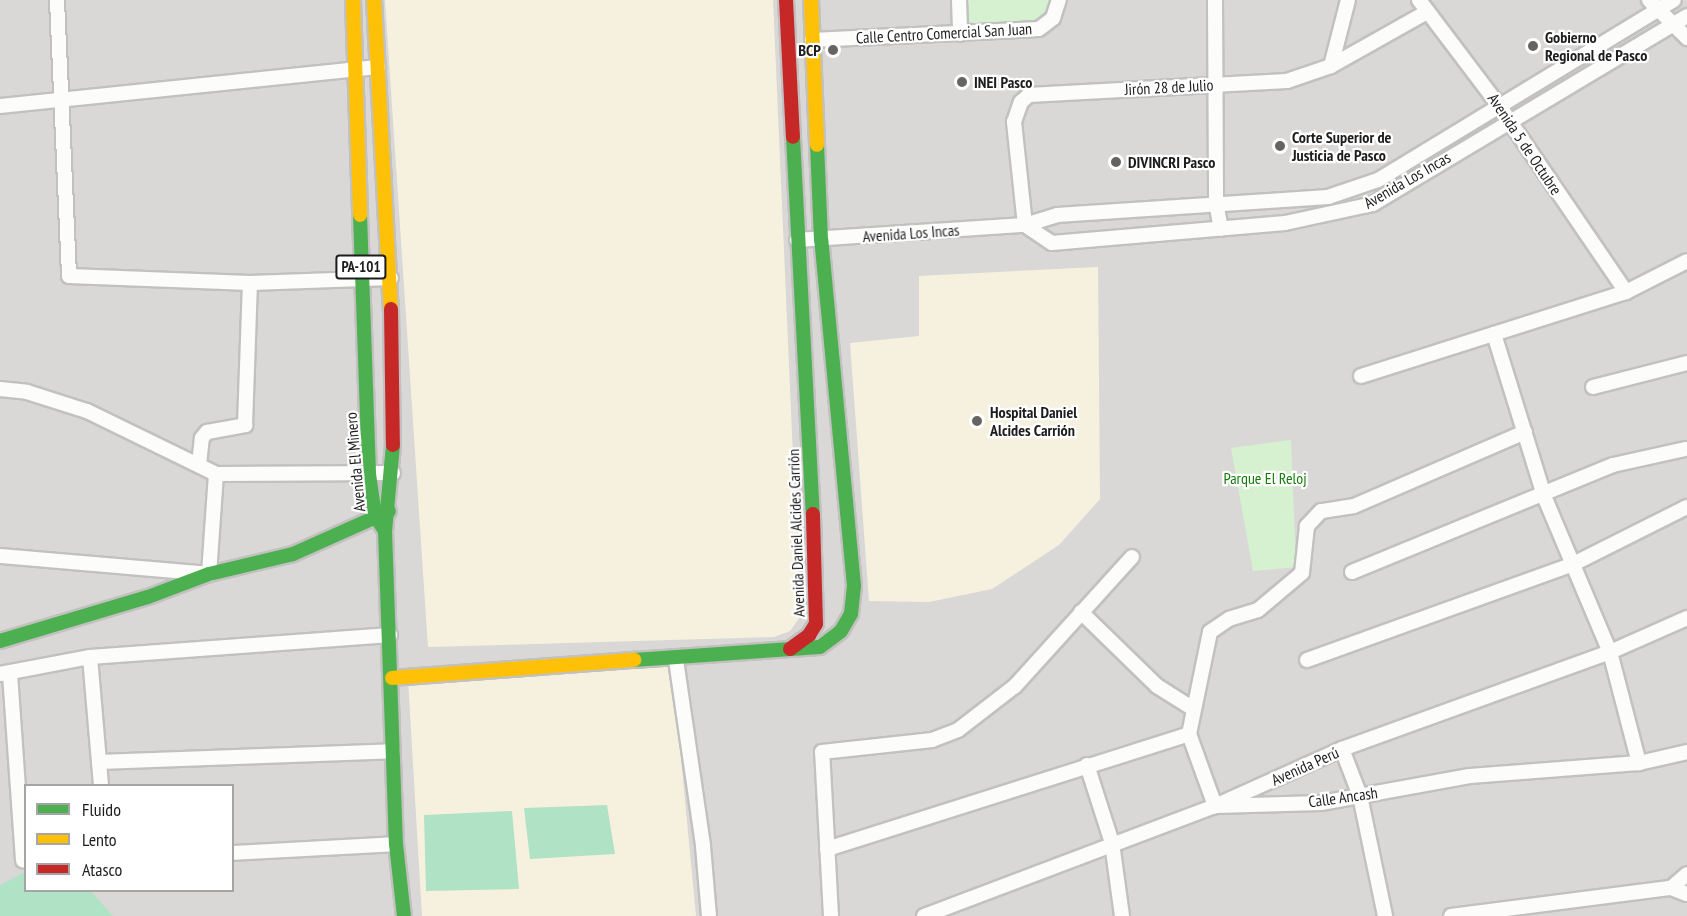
<!DOCTYPE html>
<meta charset="utf-8">
<style>
body{margin:0}
#map{position:relative;width:1687px;height:916px;overflow:hidden;background:#ebe8e5;font-family:"PT Sans Narrow",sans-serif}
div>[style]{position:absolute}
[style*='--x']{left:calc(var(--x)*1px);top:calc(var(--y)*1px);width:calc(var(--w)*1px);rotate:calc(var(--a)*1deg)}
.residential>*{inset:0;background:#dad8d7}
.education>*{inset:0;background:#f6f1df}
.park>*{inset:0;background:#d5f1d0}
.pitch>*{inset:0;background:#b0e2c5}
.roads{filter:drop-shadow(2px 0 #c2c1c0) drop-shadow(-2px 0 #c2c1c0) drop-shadow(0 2px #c2c1c0) drop-shadow(0 -2px #c2c1c0)}
.street>*{height:14px;margin:-7px;padding:0 7px;transform-origin:7px;border-radius:7px;background:#fcfcfb}
.fast>*{height:14px;margin:-7px;padding:0 7px;transform-origin:7px;border-radius:7px;background:#4caf50}
.slow>*{height:14px;margin:-7px;padding:0 7px;transform-origin:7px;border-radius:7px;background:#ffc107}
.jam>*{height:14px;margin:-7px;padding:0 7px;transform-origin:7px;border-radius:7px;background:#c62828}
.dots>*{width:16px;height:16px;translate:-50% -50%;box-sizing:border-box;border:3px solid #fff;border-radius:50%}
span{translate:-50% -50%;white-space:nowrap;text-align:center;line-height:1.15;-webkit-text-stroke:4.5px #fff;paint-order:stroke}
.shield-label span{padding:2px 4px;background:#fff;border:2px solid;border-radius:4px;-webkit-text-stroke-width:0}
.shield-label{font-size:15px;color:#1d1d1d;font-weight:700}
.street-label{font-size:16px;color:#1d1d1d}
.poi-label{font-size:16px;color:#1d1d1d;font-weight:700}
.left{translate:0 -50%;text-align:left}
.right{translate:-100% -50%;text-align:right}
.park-label{font-size:16px;color:#147b0b}
.legend{position:absolute;left:24px;top:784px;width:210px;height:108px;box-sizing:border-box;background:#fff;border:2px solid #a5a5a5;margin:0;padding:8px 10px;list-style:none;font-size:18px;color:#1d1d1d}
.legend li{display:flex;align-items:center;gap:12px;height:30px}
.legend b{width:30px;border:2px solid #a5a5a5}
</style>
<div id="map">
<div class="residential">
<div style="clip-path:polygon(evenodd,0 0,1687px 0,1687px 916px,0 916px,0 0,26px 786px,232px 786px,232px 890px,26px 890px,26px 786px)"></div>
</div>
<div class="education">
<div style="clip-path:polygon(385px 0,773px 0,800px 617px,790px 631px,774px 637px,428px 647px)"></div>
<div style="clip-path:polygon(1098px 267px,1100px 499px,1059px 545px,992px 589px,929px 602px,869px 601px,850px 343px,919px 336px,919px 276px)"></div>
<div style="clip-path:polygon(672px 664px,696px 916px,422px 916px,408px 679px)"></div>
</div>
<div class="park">
<div style="clip-path:polygon(967px 0,1054px 0,1051px 14px,1041px 21px,986px 28px,968px 21px)"></div>
<div style="clip-path:polygon(1291px 440px,1296px 567px,1253px 571px,1231px 448px)"></div>
</div>
<div class="pitch">
<div style="clip-path:polygon(607px 805px,615px 854px,530px 859px,524px 808px)"></div>
<div style="clip-path:polygon(512px 811px,519px 889px,426px 891px,424px 815px)"></div>
<div style="clip-path:polygon(25px 872px,26px 890px,91px 891px,113px 916px,0 916px,0 885px)"></div>
</div>
<div class="roads">
<div class="street">
<div style="--x:57;--y:0;--w:276;--a:87.5"></div>
<div style="--x:69;--y:276;--w:181;--a:2.2"></div>
<div style="--x:250;--y:283;--w:141;--a:-2"></div>
<div style="--x:959;--y:0;--w:34;--a:88"></div>
<div style="--x:1215;--y:0;--w:203;--a:89.7"></div>
<div style="--x:1216;--y:203;--w:26;--a:79"></div>
<div style="--x:1419;--y:0;--w:134;--a:52.9"></div>
<div style="--x:1500;--y:107;--w:224;--a:55.7"></div>
<div style="--x:1649;--y:0;--w:54;--a:45"></div>
<div style="--x:812;--y:40;--w:227;--a:-2.8"></div>
<div style="--x:1039;--y:29;--w:18;--a:-38"></div>
<div style="--x:1053;--y:18;--w:19;--a:-72"></div>
<div style="--x:1331;--y:66;--w:68;--a:-75.6"></div>
<div style="--x:0;--y:106;--w:380;--a:-5.9"></div>
<div style="--x:1025;--y:225;--w:32;--a:34"></div>
<div style="--x:1052;--y:243;--w:234;--a:-4.9"></div>
<div style="--x:1285;--y:223;--w:90;--a:-12.2"></div>
<div style="--x:1373;--y:204;--w:366;--a:-30.9"></div>
<div style="--x:1025;--y:225;--w:104;--a:-96.1"></div>
<div style="--x:1014;--y:122;--w:21;--a:-71"></div>
<div style="--x:1021;--y:102;--w:11;--a:-41"></div>
<div style="--x:1029;--y:95;--w:258;--a:-3.1"></div>
<div style="--x:1287;--y:81;--w:46;--a:-18.8"></div>
<div style="--x:1331;--y:66;--w:110;--a:-29.4"></div>
<div style="--x:797;--y:240;--w:228;--a:-3.8"></div>
<div style="--x:1025;--y:225;--w:34;--a:-17"></div>
<div style="--x:1057;--y:215;--w:272;--a:-3.8"></div>
<div style="--x:1328;--y:197;--w:53;--a:-18.8"></div>
<div style="--x:1378;--y:180;--w:346;--a:-31.3"></div>
<div style="--x:1494;--y:334;--w:170;--a:72.8"></div>
<div style="--x:1544;--y:496;--w:169;--a:67.1"></div>
<div style="--x:1610;--y:652;--w:115;--a:75.4"></div>
<div style="--x:1361;--y:376;--w:278;--a:-17.6"></div>
<div style="--x:1626;--y:292;--w:68;--a:-26.9"></div>
<div style="--x:1593;--y:387;--w:97;--a:-14.3"></div>
<div style="--x:0;--y:389;--w:27;--a:6"></div>
<div style="--x:27;--y:392;--w:63;--a:17.6"></div>
<div style="--x:87;--y:411;--w:144;--a:26"></div>
<div style="--x:216;--y:474;--w:177;--a:-0.3"></div>
<div style="--x:1525;--y:432;--w:186;--a:156.6"></div>
<div style="--x:1354;--y:506;--w:33;--a:171"></div>
<div style="--x:1321;--y:511;--w:21;--a:133"></div>
<div style="--x:1307;--y:526;--w:47;--a:96.1"></div>
<div style="--x:1302;--y:573;--w:57;--a:139.9"></div>
<div style="--x:1258;--y:610;--w:30;--a:163"></div>
<div style="--x:1229;--y:619;--w:23;--a:146"></div>
<div style="--x:1210;--y:632;--w:104;--a:101.6"></div>
<div style="--x:1189;--y:734;--w:77;--a:70.1"></div>
<div style="--x:1215;--y:806;--w:106;--a:-1.6"></div>
<div style="--x:1321;--y:803;--w:151;--a:-10.3"></div>
<div style="--x:1470;--y:776;--w:169;--a:-4.4"></div>
<div style="--x:1639;--y:763;--w:49;--a:-12.9"></div>
<div style="--x:199;--y:465;--w:27;--a:-84"></div>
<div style="--x:202;--y:438;--w:8;--a:-50"></div>
<div style="--x:207;--y:432;--w:39;--a:-10"></div>
<div style="--x:245;--y:425;--w:142;--a:-88"></div>
<div style="--x:0;--y:556;--w:210;--a:4.9"></div>
<div style="--x:209;--y:574;--w:100;--a:-86"></div>
<div style="--x:1352;--y:572;--w:282;--a:-22.3"></div>
<div style="--x:1613;--y:465;--w:74;--a:-12.5"></div>
<div style="--x:1081;--y:612;--w:106;--a:44.2"></div>
<div style="--x:1157;--y:686;--w:41;--a:32.2"></div>
<div style="--x:90;--y:657;--w:129;--a:85.1"></div>
<div style="--x:676;--y:660;--w:188;--a:81.7"></div>
<div style="--x:703;--y:846;--w:70;--a:85.1"></div>
<div style="--x:1307;--y:660;--w:283;--a:-19.8"></div>
<div style="--x:1573;--y:564;--w:127;--a:-26.6"></div>
<div style="--x:0;--y:674;--w:92;--a:-10.7"></div>
<div style="--x:90;--y:657;--w:301;--a:-4.2"></div>
<div style="--x:10;--y:674;--w:187;--a:86"></div>
<div style="--x:1342;--y:749;--w:50;--a:69"></div>
<div style="--x:1360;--y:796;--w:123;--a:78.2"></div>
<div style="--x:99;--y:762;--w:294;--a:-2.1"></div>
<div style="--x:1087;--y:765;--w:82;--a:72.2"></div>
<div style="--x:1112;--y:843;--w:74;--a:82.2"></div>
<div style="--x:827;--y:849;--w:380;--a:-17.6"></div>
<div style="--x:232;--y:853;--w:164;--a:-3.1"></div>
<div style="--x:1671;--y:888;--w:21;--a:-41"></div>
<div style="--x:831;--y:916;--w:164;--a:-93.1"></div>
<div style="--x:822;--y:752;--w:111;--a:-6.2"></div>
<div style="--x:932;--y:740;--w:28;--a:-21"></div>
<div style="--x:958;--y:730;--w:72;--a:-37.7"></div>
<div style="--x:1015;--y:686;--w:174;--a:-47.8"></div>
<div style="--x:924;--y:916;--w:311;--a:-20.7"></div>
<div style="--x:1215;--y:806;--w:139;--a:-24.2"></div>
<div style="--x:1342;--y:749;--w:285;--a:-19.9"></div>
<div style="--x:1610;--y:652;--w:84;--a:-23.8"></div>
<div style="--x:1451;--y:916;--w:222;--a:-7.3"></div>
<div style="--x:1671;--y:888;--w:17;--a:21"></div>
</div>
<div class="fast">
<div style="--x:793;--y:137;--w:378;--a:87"></div>
<div style="--x:360;--y:215;--w:259;--a:88"></div>
<div style="--x:369;--y:474;--w:42;--a:81.9"></div>
<div style="--x:375;--y:516;--w:18;--a:56"></div>
<div style="--x:393;--y:445;--w:86;--a:95.3"></div>
<div style="--x:385;--y:531;--w:313;--a:88"></div>
<div style="--x:396;--y:844;--w:72;--a:83.7"></div>
<div style="--x:0;--y:641;--w:154;--a:-16.6"></div>
<div style="--x:148;--y:597;--w:65;--a:-20.7"></div>
<div style="--x:209;--y:574;--w:86;--a:-13.4"></div>
<div style="--x:293;--y:554;--w:105;--a:-24.1"></div>
<div style="--x:634;--y:660;--w:186;--a:-4"></div>
<div style="--x:820;--y:647;--w:26;--a:-37"></div>
<div style="--x:841;--y:631;--w:20;--a:-60"></div>
<div style="--x:851;--y:614;--w:28;--a:-84"></div>
<div style="--x:854;--y:586;--w:348;--a:-95.4"></div>
<div style="--x:821;--y:240;--w:95;--a:-92.4"></div>
</div>
<div class="slow">
<div style="--x:353;--y:0;--w:215;--a:88.1"></div>
<div style="--x:374;--y:0;--w:309;--a:86.9"></div>
<div style="--x:811;--y:0;--w:145;--a:87.6"></div>
<div style="--x:392;--y:678;--w:243;--a:-4.3"></div>
</div>
<div class="jam">
<div style="--x:786;--y:0;--w:137;--a:87.1"></div>
<div style="--x:391;--y:309;--w:136;--a:89.2"></div>
<div style="--x:790;--y:649;--w:24;--a:-36"></div>
<div style="--x:809;--y:635;--w:13;--a:-58"></div>
<div style="--x:816;--y:624;--w:110;--a:-91.6"></div>
</div>
</div>
<div class="dots">
<div style="left:1533px;top:46px;background:#656463"></div>
<div style="left:833px;top:50px;background:#656463"></div>
<div style="left:962px;top:82px;background:#656463"></div>
<div style="left:1280px;top:146px;background:#656463"></div>
<div style="left:1116px;top:162px;background:#656463"></div>
<div style="left:977px;top:421px;background:#656463"></div>
</div>
<div class="shield-label">
<span style="left:361px;top:267px">PA-101</span>
</div>
<div class="street-label">
<span style="left:944px;top:33px;rotate:-3deg">Calle Centro Comercial San Juan</span>
<span style="left:1169px;top:87px;rotate:-3deg">Jirón 28 de Julio</span>
<span style="left:1525px;top:144px;rotate:56deg">Avenida 5 de Octubre</span>
<span style="left:1407px;top:180px;rotate:-30deg">Avenida Los Incas</span>
<span style="left:911px;top:233px;rotate:-4deg">Avenida Los Incas</span>
<span style="left:355px;top:462px;rotate:-95deg">Avenida El Minero</span>
<span style="left:796px;top:533px;rotate:-92deg">Avenida Daniel Alcides Carrión</span>
<span style="left:1305px;top:766px;rotate:-24deg">Avenida Perú</span>
<span style="left:1343px;top:797px;rotate:-8deg">Calle Ancash</span>
</div>
<div class="poi-label">
<span class="left" style="left:1545px;top:46px">Gobierno<br>Regional de Pasco</span>
<span class="right" style="left:821px;top:50px">BCP</span>
<span class="left" style="left:974px;top:82px">INEI Pasco</span>
<span class="left" style="left:1292px;top:146px">Corte Superior de<br>Justicia de Pasco</span>
<span class="left" style="left:1128px;top:162px">DIVINCRI Pasco</span>
<span class="left" style="left:990px;top:421px">Hospital Daniel<br>Alcides Carrión</span>
</div>
<div class="park-label">
<span style="left:1265px;top:478px">Parque El Reloj</span>
</div>
<ul class="legend">
<li><b style="height:8px;background:#4caf50"></b>Fluido</li>
<li><b style="height:8px;background:#ffc107"></b>Lento</li>
<li><b style="height:8px;background:#c62828"></b>Atasco</li>
</ul>
</div>
